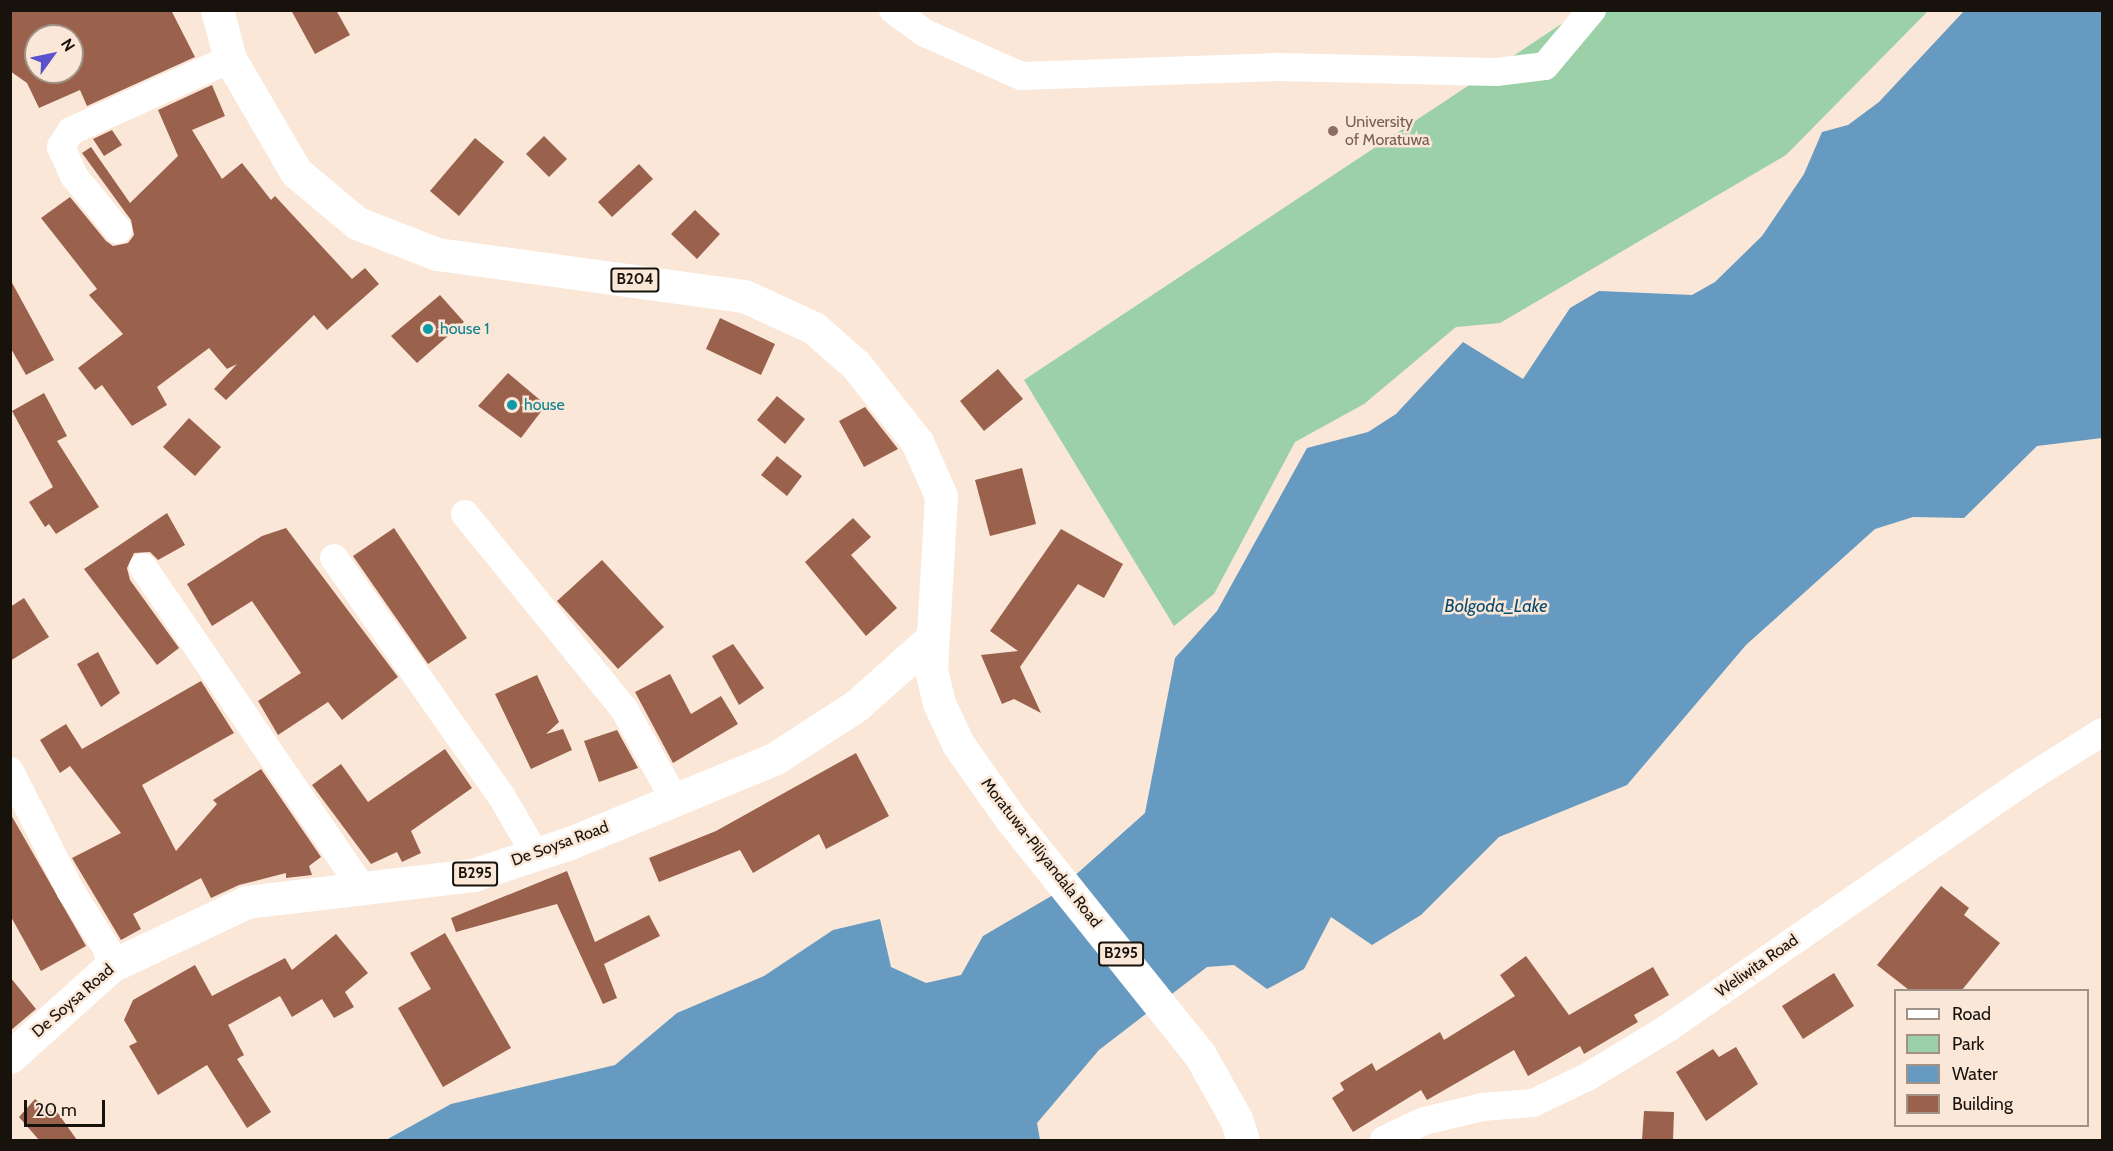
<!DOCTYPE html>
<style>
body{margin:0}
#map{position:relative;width:2113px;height:1151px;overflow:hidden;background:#fae7d7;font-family:Cabin,sans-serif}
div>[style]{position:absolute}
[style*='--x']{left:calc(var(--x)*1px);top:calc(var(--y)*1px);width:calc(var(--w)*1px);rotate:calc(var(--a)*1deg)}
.green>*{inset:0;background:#9bd0a8}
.water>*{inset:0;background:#669ac1}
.building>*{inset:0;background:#9a614d}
.minor>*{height:28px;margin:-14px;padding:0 14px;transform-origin:14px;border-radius:14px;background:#fff}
.major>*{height:33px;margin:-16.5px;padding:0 16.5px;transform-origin:16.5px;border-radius:16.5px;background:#fff}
.dots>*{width:16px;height:16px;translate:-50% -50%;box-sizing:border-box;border:3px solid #fae7d7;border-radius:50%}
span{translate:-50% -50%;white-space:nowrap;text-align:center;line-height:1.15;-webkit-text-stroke:5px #fae7d7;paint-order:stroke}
.shield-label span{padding:2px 4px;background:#fae7d7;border:2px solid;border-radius:4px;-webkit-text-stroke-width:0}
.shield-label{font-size:15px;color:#18120c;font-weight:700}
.education-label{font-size:16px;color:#785e54}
.left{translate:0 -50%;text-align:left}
.culture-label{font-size:16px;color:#0d838f}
.street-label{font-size:16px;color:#18120c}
.water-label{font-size:18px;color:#084b71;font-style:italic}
.frame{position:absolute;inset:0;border:12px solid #18120c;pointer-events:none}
.legend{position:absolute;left:1894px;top:989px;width:195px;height:138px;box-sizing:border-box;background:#fae7d7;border:2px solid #a09286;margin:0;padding:8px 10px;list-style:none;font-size:18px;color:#18120c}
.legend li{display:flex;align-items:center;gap:12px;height:30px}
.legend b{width:30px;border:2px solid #a09286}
.north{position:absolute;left:24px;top:24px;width:60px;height:60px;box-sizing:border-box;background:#fae7d7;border:2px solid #a09286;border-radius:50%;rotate:57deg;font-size:16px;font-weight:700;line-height:24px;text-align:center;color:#18120c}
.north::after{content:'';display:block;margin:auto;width:21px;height:27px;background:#5c53cc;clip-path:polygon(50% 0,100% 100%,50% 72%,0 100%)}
.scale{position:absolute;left:24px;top:1100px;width:81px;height:27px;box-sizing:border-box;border:3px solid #18120c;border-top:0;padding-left:8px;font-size:18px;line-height:21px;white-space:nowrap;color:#18120c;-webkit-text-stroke:4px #fae7d7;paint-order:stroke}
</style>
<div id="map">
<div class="green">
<div style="clip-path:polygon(1581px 11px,1928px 11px,1786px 155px,1500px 323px,1456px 327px,1364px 404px,1295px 442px,1214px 594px,1174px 626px,1024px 380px)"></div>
</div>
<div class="water">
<div style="clip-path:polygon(1964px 11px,2102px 11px,2102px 438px,2037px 446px,1964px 518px,1913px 517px,1875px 529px,1746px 645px,1627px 785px,1499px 837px,1421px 915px,1372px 945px,1331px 917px,1304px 969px,1267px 989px,1234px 965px,1207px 967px,1099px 1050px,1037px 1123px,1040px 1140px,386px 1140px,451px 1104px,615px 1065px,677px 1013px,764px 976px,833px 930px,880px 919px,891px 967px,926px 983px,961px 975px,983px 936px,1053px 895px,1145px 813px,1175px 658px,1217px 611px,1307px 448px,1368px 432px,1396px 414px,1463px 342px,1523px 379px,1570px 308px,1599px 291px,1692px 295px,1715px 282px,1762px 236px,1804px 174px,1822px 132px,1848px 125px,1879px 102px)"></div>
</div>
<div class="building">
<div style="clip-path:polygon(evenodd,10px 10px,171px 10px,195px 57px,87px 106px,80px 90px,39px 108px,27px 83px,10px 71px,10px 10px,36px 36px,72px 36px,72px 72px,36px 72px,36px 36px)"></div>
<div style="clip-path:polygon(291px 10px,336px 10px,350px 35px,315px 54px)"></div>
<div style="clip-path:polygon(212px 85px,225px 116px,192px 130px,222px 179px,242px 163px,271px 200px,275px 196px,352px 279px,365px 268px,379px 284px,327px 330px,314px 315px,226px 400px,214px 389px,237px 364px,227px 369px,209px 348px,157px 387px,167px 405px,132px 426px,102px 385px,95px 390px,78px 368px,123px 334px,89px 295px,97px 289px,41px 218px,70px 197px,106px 241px,113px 246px,128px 243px,134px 235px,131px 220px,82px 153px,91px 147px,130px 203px,178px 156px,158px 110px)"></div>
<div style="clip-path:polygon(112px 130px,122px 145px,104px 156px,93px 139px)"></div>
<div style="clip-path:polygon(544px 136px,567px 159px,549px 177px,526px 154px)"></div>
<div style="clip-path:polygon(475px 138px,504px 162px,459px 216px,430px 191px)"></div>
<div style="clip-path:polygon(639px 164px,653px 179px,612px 217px,598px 202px)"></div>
<div style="clip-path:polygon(695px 210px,720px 234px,697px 259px,671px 234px)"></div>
<div style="clip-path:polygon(10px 279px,54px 360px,26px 375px,10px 347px)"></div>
<div style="clip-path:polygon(440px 295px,464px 322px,417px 363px,391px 336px)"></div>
<div style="clip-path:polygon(720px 318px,775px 344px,761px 375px,706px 349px)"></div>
<div style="clip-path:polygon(998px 369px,1023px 399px,984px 431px,960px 401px)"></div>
<div style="clip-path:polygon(508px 373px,546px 405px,521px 438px,478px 406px)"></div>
<div style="clip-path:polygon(44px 393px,67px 436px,57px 441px,99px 507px,56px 534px,49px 524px,45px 527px,29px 502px,53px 487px,12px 411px)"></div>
<div style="clip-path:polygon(777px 396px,805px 419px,785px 444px,757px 420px)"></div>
<div style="clip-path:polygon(865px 407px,898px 449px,864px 467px,839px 421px)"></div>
<div style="clip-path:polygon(189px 418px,221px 447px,195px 476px,163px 447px)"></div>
<div style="clip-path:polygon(777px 456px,802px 476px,787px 496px,761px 475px)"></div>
<div style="clip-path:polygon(1022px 468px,1036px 524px,990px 536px,975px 480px)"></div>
<div style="clip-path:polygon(167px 513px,185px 545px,158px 560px,150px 552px,134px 553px,127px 568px,130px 580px,179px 648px,157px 665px,84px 569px)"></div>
<div style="clip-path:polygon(853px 518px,871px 537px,851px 555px,897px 608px,866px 636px,805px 562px)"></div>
<div style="clip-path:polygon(286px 528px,398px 677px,342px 720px,328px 702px,278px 735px,258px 701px,301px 673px,252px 601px,212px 626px,187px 584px,262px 536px)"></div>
<div style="clip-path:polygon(394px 528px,467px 638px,428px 664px,353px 556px)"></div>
<div style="clip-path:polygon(1061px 529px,1123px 564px,1104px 598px,1078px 584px,1020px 667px,1041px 713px,1014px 699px,1002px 704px,981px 655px,1018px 651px,990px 631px)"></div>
<div style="clip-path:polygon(602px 560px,664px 627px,618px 669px,557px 601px)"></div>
<div style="clip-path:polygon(24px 598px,49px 637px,10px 661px,10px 607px)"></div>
<div style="clip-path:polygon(733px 644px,764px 688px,739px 705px,712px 656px)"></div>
<div style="clip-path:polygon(98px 652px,120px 693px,101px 707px,77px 664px)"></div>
<div style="clip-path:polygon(670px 674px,691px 714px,721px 696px,738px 724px,673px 763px,635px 692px)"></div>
<div style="clip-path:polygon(537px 675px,559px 722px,546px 734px,563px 729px,572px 750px,531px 769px,495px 694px)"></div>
<div style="clip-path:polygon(201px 681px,234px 733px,142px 785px,176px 851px,217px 804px,213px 800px,261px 769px,321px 857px,309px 866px,312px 875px,286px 878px,286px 873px,239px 885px,211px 898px,201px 878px,133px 914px,141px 929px,121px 940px,72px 858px,121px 833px,70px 766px,60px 773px,40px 740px,66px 724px,82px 749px)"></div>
<div style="clip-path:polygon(617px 730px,638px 768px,599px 782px,584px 741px)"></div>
<div style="clip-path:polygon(445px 749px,472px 788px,411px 831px,421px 853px,402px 862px,397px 852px,371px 864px,312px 785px,341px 764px,368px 802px)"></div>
<div style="clip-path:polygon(856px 753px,889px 816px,826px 849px,819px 834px,753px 873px,740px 850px,659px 882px,649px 858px,716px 831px)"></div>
<div style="clip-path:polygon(10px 813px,86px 946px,41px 971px,10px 915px)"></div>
<div style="clip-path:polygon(567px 871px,595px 942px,649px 915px,660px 936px,604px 964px,617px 998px,603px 1004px,557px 904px,456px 932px,451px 918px)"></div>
<div style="clip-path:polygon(1941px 886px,1969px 908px,1964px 915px,2000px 943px,1962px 990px,1909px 990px,1877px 965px)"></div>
<div style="clip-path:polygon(445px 933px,511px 1048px,443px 1087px,398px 1008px,431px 989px,410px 953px)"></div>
<div style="clip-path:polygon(336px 934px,368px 973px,345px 992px,354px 1007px,334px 1018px,322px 999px,292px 1017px,280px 996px,228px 1025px,244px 1055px,237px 1059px,271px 1112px,247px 1128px,207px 1065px,158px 1095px,129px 1046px,137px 1042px,124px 1020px,133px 1000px,195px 965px,212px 996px,285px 958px,292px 970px)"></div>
<div style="clip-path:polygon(1526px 956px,1569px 1015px,1653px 967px,1669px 995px,1634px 1015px,1638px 1022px,1584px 1054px,1580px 1046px,1528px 1076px,1514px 1050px,1427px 1100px,1421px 1090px,1353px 1132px,1332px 1098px,1344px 1090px,1340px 1083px,1372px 1063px,1376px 1071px,1440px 1032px,1444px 1040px,1515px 996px,1500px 975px)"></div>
<div style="clip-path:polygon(1834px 973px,1854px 1006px,1803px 1039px,1782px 1006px)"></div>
<div style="clip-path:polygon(10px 977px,36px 1009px,10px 1031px)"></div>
<div style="clip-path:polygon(1736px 1047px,1758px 1084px,1706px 1121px,1676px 1072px,1713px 1049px,1719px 1057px)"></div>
<div style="clip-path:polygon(35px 1099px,51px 1112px,55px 1109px,77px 1140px,39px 1140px,19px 1117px)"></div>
<div style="clip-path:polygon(1644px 1111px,1674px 1112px,1673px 1140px,1642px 1140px)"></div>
</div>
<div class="minor">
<div style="--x:893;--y:10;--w:39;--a:36"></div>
<div style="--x:925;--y:33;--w:105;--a:24.1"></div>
<div style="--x:1021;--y:76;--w:256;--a:-2"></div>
<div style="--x:1277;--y:67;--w:219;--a:1.3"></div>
<div style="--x:1496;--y:72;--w:49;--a:-7"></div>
<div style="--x:1545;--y:66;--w:73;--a:-50"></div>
<div style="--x:118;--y:230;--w:70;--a:-129.2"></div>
<div style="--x:74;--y:176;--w:32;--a:-114"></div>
<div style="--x:61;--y:147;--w:19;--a:-58"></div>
<div style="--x:71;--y:131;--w:175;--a:-24.4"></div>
<div style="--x:465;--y:514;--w:252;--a:50.8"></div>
<div style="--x:624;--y:709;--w:103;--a:60.9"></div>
<div style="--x:334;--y:558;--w:292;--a:54.9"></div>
<div style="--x:502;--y:797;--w:66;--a:59.9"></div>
<div style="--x:143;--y:567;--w:389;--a:55.7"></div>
<div style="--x:10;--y:771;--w:133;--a:63.2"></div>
<div style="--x:70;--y:890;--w:70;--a:57.9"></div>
<div style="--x:107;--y:949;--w:17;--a:77"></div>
<div style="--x:1384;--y:1140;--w:44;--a:-25.4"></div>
<div style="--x:1424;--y:1121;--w:61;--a:-13.3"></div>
<div style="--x:1483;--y:1107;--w:50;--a:-4.6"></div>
<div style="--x:1533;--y:1103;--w:62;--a:-25.7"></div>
<div style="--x:1589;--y:1076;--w:92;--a:-31.3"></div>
<div style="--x:1668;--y:1028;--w:432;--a:-34.7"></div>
<div style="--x:2023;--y:782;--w:93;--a:-32.3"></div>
</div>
<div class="major">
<div style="--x:217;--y:10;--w:51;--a:75.1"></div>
<div style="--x:230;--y:59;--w:131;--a:59.7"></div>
<div style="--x:296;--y:172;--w:80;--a:39.9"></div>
<div style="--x:357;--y:223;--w:86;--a:21.2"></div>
<div style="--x:437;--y:254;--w:310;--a:7.8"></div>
<div style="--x:744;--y:296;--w:77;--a:24.6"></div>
<div style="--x:814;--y:328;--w:56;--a:41.4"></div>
<div style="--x:856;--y:365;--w:98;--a:51.6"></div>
<div style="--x:917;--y:442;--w:59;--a:66"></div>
<div style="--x:941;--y:496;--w:173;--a:93.3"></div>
<div style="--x:931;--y:669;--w:35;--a:77"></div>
<div style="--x:939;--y:703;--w:45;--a:65.1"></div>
<div style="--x:958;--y:744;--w:92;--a:54.8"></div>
<div style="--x:1011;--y:819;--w:302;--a:51.3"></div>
<div style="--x:1200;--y:1055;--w:73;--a:60.6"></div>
<div style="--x:1236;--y:1119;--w:22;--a:72"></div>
<div style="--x:10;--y:1057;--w:136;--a:-42"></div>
<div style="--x:111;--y:966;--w:150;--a:-25.2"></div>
<div style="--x:247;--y:902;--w:228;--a:-6.8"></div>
<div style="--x:473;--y:875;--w:102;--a:-18.3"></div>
<div style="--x:570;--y:843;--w:221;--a:-22.4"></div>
<div style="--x:774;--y:759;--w:99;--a:-33"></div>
<div style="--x:857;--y:705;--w:98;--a:-41.7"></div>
</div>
<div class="dots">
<div style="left:1333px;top:131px;background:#8d6e63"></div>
<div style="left:428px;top:329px;background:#0f9aa8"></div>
<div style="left:512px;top:405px;background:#0f9aa8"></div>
</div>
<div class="shield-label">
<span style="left:635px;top:280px">B204</span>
<span style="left:475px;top:874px">B295</span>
<span style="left:1121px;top:954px">B295</span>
</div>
<div class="education-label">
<span class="left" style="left:1345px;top:131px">University<br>of Moratuwa</span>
</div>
<div class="culture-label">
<span class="left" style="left:440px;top:329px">house 1</span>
<span class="left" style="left:524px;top:405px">house</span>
</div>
<div class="street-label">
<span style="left:560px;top:844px;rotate:-20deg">De Soysa Road</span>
<span style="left:1041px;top:853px;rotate:52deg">Moratuwa-Piliyandala Road</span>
<span style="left:1757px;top:966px;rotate:-35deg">Weliwita Road</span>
<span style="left:73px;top:1001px;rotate:-41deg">De Soysa Road</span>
</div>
<div class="water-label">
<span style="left:1496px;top:606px">Bolgoda_Lake</span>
</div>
<div class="frame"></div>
<ul class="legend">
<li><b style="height:8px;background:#fff"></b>Road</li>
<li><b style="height:16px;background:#9bd0a8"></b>Park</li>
<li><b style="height:16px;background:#669ac1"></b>Water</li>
<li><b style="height:16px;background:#9a614d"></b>Building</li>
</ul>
<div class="north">N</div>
<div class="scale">20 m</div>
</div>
